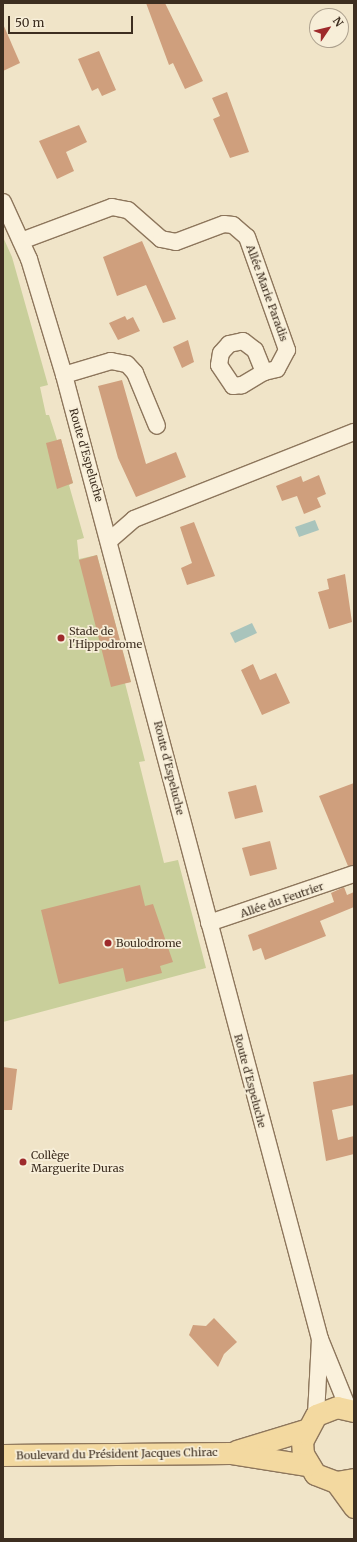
<!DOCTYPE html>
<meta charset="utf-8">
<style>
body{margin:0}
#map{position:relative;width:357px;height:1542px;overflow:hidden;background:#f0e4c8;font-family:Merriweather,serif}
div>[style]{position:absolute}
[style*='--x']{left:calc(var(--x)*1px);top:calc(var(--y)*1px);width:calc(var(--w)*1px);rotate:calc(var(--a)*1deg)}
.green>*{inset:0;background:#c9cf9b}
.water>*{inset:0;background:#a9c4bc}
.building>*{inset:0;background:#cf9f7d}
.roads{filter:drop-shadow(1px 0 #8d765c) drop-shadow(-1px 0 #8d765c) drop-shadow(0 1px #8d765c) drop-shadow(0 -1px #8d765c)}
.minor>*{height:16px;margin:-8px;padding:0 8px;transform-origin:8px;border-radius:8px;background:#faf1dc}
.major>*{height:21px;margin:-10.5px;padding:0 10.5px;transform-origin:10.5px;border-radius:10.5px;background:#f3d9a0}
.dots>*{width:11px;height:11px;translate:-50% -50%;box-sizing:border-box;border:2px solid #f7eed8;border-radius:50%}
span{translate:-50% -50%;white-space:nowrap;text-align:center;line-height:1.15;-webkit-text-stroke:3.5px #f7eed8;paint-order:stroke}
.street-label{font-size:11px;color:#3d2e20}
.poi-label{font-size:11px;color:#3d2e20}
.left{translate:0 -50%;text-align:left}
.frame{position:absolute;inset:0;border:4px solid #3d2e20;pointer-events:none}
.north{position:absolute;left:309px;top:8px;width:40px;height:40px;box-sizing:border-box;background:#f7eed8;border:1px solid #ada18e;border-radius:50%;rotate:55deg;font-size:11px;font-weight:700;line-height:16px;text-align:center;color:#3d2e20}
.north::after{content:'';display:block;margin:auto;width:14px;height:18px;background:#9e2a2b;clip-path:polygon(50% 0,100% 100%,50% 72%,0 100%)}
.scale{position:absolute;left:8px;top:16px;width:125px;height:18px;box-sizing:border-box;border:2px solid #3d2e20;border-top:0;padding-left:5px;font-size:12px;line-height:14px;white-space:nowrap;color:#3d2e20;-webkit-text-stroke:3px #f7eed8;paint-order:stroke}
</style>
<div id="map">
<div class="green">
<div style="clip-path:polygon(3px 237px,12px 257px,48px 385px,40px 387px,46px 415px,49px 415px,57px 440px,61px 439px,73px 483px,69px 485px,84px 538px,77px 540px,79px 559px,97px 555px,131px 682px,125px 683px,145px 761px,139px 762px,164px 863px,178px 860px,206px 968px,3px 1022px)"></div>
</div>
<div class="water">
<div style="clip-path:polygon(315px 520px,319px 530px,299px 537px,295px 527px)"></div>
<div style="clip-path:polygon(252px 623px,257px 633px,235px 643px,230px 633px)"></div>
</div>
<div class="building">
<div style="clip-path:polygon(146px 3px,165px 3px,203px 81px,185px 89px,173px 63px,169px 65px)"></div>
<div style="clip-path:polygon(3px 24px,20px 63px,3px 71px)"></div>
<div style="clip-path:polygon(99px 51px,116px 90px,102px 96px,98px 88px,92px 91px,78px 59px)"></div>
<div style="clip-path:polygon(227px 92px,249px 152px,230px 158px,213px 119px,220px 116px,212px 98px)"></div>
<div style="clip-path:polygon(79px 125px,87px 142px,66px 152px,74px 171px,57px 179px,39px 141px)"></div>
<div style="clip-path:polygon(142px 241px,176px 319px,163px 323px,146px 285px,117px 296px,103px 257px)"></div>
<div style="clip-path:polygon(125px 316px,127px 320px,133px 317px,140px 331px,118px 340px,109px 323px)"></div>
<div style="clip-path:polygon(188px 340px,194px 362px,182px 368px,173px 347px)"></div>
<div style="clip-path:polygon(122px 380px,146px 464px,176px 452px,186px 477px,136px 497px,118px 458px,98px 386px)"></div>
<div style="clip-path:polygon(61px 439px,73px 483px,57px 489px,46px 443px)"></div>
<div style="clip-path:polygon(319px 475px,326px 494px,317px 498px,321px 507px,304px 514px,297px 496px,282px 501px,276px 486px,301px 476px,303px 482px)"></div>
<div style="clip-path:polygon(194px 522px,215px 576px,187px 585px,181px 568px,192px 563px,180px 527px)"></div>
<div style="clip-path:polygon(97px 555px,131px 682px,111px 687px,79px 560px)"></div>
<div style="clip-path:polygon(345px 574px,352px 622px,329px 629px,318px 592px,329px 589px,327px 579px)"></div>
<div style="clip-path:polygon(253px 664px,260px 680px,276px 673px,290px 703px,262px 715px,241px 670px)"></div>
<div style="clip-path:polygon(354px 783px,354px 865px,348px 866px,319px 796px)"></div>
<div style="clip-path:polygon(256px 785px,263px 812px,235px 819px,228px 792px)"></div>
<div style="clip-path:polygon(270px 841px,277px 869px,250px 876px,242px 848px)"></div>
<div style="clip-path:polygon(140px 885px,145px 906px,153px 904px,173px 962px,160px 966px,162px 973px,126px 982px,123px 968px,59px 984px,41px 910px)"></div>
<div style="clip-path:polygon(344px 887px,347px 895px,354px 892px,354px 907px,320px 921px,326px 936px,265px 960px,261px 948px,253px 951px,248px 935px,334px 902px,331px 893px)"></div>
<div style="clip-path:polygon(3px 1067px,17px 1069px,12px 1110px,3px 1110px)"></div>
<div style="clip-path:polygon(354px 1074px,354px 1105px,332px 1110px,338px 1140px,354px 1136px,354px 1154px,326px 1161px,313px 1082px)"></div>
<div style="clip-path:polygon(214px 1318px,237px 1342px,224px 1354px,218px 1367px,189px 1335px,193px 1325px,206px 1326px)"></div>
</div>
<div class="roads">
<div class="minor">
<div style="--x:3;--y:202;--w:63;--a:65.5"></div>
<div style="--x:29;--y:259;--w:121;--a:73.2"></div>
<div style="--x:64;--y:375;--w:997;--a:75.13"></div>
<div style="--x:320;--y:1339;--w:74;--a:67.9"></div>
<div style="--x:21;--y:241;--w:97;--a:-20.5"></div>
<div style="--x:112;--y:207;--w:16;--a:11"></div>
<div style="--x:128;--y:210;--w:44;--a:41.3"></div>
<div style="--x:161;--y:239;--w:15;--a:11"></div>
<div style="--x:176;--y:242;--w:51;--a:-20.6"></div>
<div style="--x:224;--y:224;--w:9;--a:6"></div>
<div style="--x:233;--y:225;--w:18;--a:41"></div>
<div style="--x:247;--y:237;--w:120;--a:70.5"></div>
<div style="--x:287;--y:350;--w:21;--a:118"></div>
<div style="--x:277;--y:369;--w:13;--a:167"></div>
<div style="--x:264;--y:372;--w:26;--a:149"></div>
<div style="--x:242;--y:385;--w:9;--a:174"></div>
<div style="--x:233;--y:386;--w:25;--a:-124"></div>
<div style="--x:219;--y:365;--w:12;--a:-81"></div>
<div style="--x:221;--y:353;--w:12;--a:-48"></div>
<div style="--x:229;--y:344;--w:14;--a:-12"></div>
<div style="--x:243;--y:341;--w:15;--a:37"></div>
<div style="--x:255;--y:350;--w:24;--a:68"></div>
<div style="--x:64;--y:375;--w:49;--a:-16.6"></div>
<div style="--x:111;--y:361;--w:16;--a:11"></div>
<div style="--x:127;--y:364;--w:12;--a:48"></div>
<div style="--x:135;--y:373;--w:57;--a:67.5"></div>
<div style="--x:110;--y:540;--w:32;--a:-41"></div>
<div style="--x:134;--y:519;--w:237;--a:-21.6"></div>
<div style="--x:209;--y:923;--w:153;--a:-18.7"></div>
<div style="--x:316;--y:1415;--w:76;--a:-87"></div>
</div>
<div class="major">
<div style="--x:354;--y:1411;--w:17;--a:-167"></div>
<div style="--x:337;--y:1407;--w:22;--a:159"></div>
<div style="--x:316;--y:1415;--w:30;--a:118"></div>
<div style="--x:302;--y:1441;--w:13;--a:86"></div>
<div style="--x:303;--y:1454;--w:23;--a:59"></div>
<div style="--x:315;--y:1474;--w:22;--a:21"></div>
<div style="--x:336;--y:1482;--w:18;--a:-9"></div>
<div style="--x:236;--y:1451;--w:72;--a:-16.9"></div>
<div style="--x:3;--y:1455;--w:227;--a:-0.5"></div>
<div style="--x:230;--y:1453;--w:78;--a:8.9"></div>
<div style="--x:336;--y:1482;--w:31;--a:54"></div>
</div>
</div>
<div class="dots">
<div style="left:61px;top:638px;background:#9e2a2b"></div>
<div style="left:108px;top:943px;background:#9e2a2b"></div>
<div style="left:23px;top:1162px;background:#9e2a2b"></div>
</div>
<div class="street-label">
<span style="left:267px;top:293px;rotate:70deg">Allée Marie Paradis</span>
<span style="left:86px;top:455px;rotate:74deg">Route d'Espeluche</span>
<span style="left:169px;top:768px;rotate:76deg">Route d'Espeluche</span>
<span style="left:282px;top:900px;rotate:-19deg">Allée du Feutrier</span>
<span style="left:250px;top:1081px;rotate:75deg">Route d'Espeluche</span>
<span style="left:117px;top:1454px;rotate:-1deg">Boulevard du Président Jacques Chirac</span>
</div>
<div class="poi-label">
<span class="left" style="left:69px;top:638px">Stade de<br>l'Hippodrome</span>
<span class="left" style="left:116px;top:943px">Boulodrome</span>
<span class="left" style="left:31px;top:1162px">Collège<br>Marguerite Duras</span>
</div>
<div class="frame"></div>
<div class="north">N</div>
<div class="scale">50 m</div>
</div>
